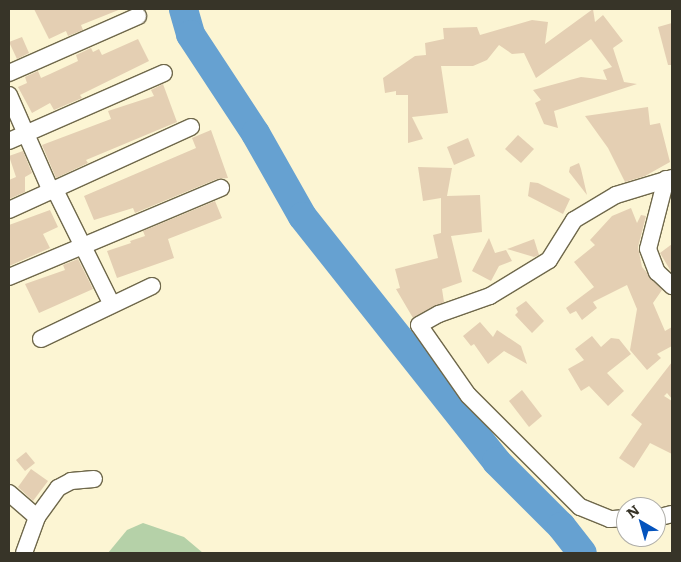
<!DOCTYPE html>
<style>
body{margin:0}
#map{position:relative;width:681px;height:562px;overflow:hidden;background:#fcf5d3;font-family:Literata,serif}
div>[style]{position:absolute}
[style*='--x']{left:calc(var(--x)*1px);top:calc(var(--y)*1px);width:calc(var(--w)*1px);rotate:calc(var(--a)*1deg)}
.green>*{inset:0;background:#b5d1a8}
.river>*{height:29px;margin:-14.5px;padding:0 14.5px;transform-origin:14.5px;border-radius:14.5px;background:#66a1d1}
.building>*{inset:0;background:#e4cfb3}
.roads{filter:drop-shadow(1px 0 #6f684b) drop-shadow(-1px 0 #6f684b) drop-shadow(0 1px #6f684b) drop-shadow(0 -1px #6f684b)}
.minor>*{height:16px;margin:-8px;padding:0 8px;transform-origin:8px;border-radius:8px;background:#fff}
span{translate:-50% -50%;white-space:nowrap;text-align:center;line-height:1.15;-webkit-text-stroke:4px #fff;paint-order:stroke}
.frame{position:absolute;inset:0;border:10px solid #373428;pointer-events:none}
.north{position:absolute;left:616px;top:497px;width:50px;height:50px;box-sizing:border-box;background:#fff;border:1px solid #afaea9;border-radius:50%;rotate:322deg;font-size:14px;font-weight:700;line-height:20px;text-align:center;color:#373428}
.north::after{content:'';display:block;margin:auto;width:18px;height:22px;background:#0453bd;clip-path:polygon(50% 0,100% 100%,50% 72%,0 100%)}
</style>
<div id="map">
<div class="green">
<div style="clip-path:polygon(143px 523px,184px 537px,203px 553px,108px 553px,127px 530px)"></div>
</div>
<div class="river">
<div style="--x:183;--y:9;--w:26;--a:74"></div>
<div style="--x:190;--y:34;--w:118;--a:56.7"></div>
<div style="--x:255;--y:133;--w:95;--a:60.5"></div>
<div style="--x:302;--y:216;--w:313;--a:51.6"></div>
<div style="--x:496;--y:461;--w:92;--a:45"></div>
<div style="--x:561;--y:526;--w:34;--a:52"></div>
</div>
<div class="building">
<div style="clip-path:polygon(34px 9px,121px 9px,81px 25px,83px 30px,68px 36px,66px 31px,49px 39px)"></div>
<div style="clip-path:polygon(593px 9px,595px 22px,603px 15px,623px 41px,613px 48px,624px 82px,637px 84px,554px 111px,558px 128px,544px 124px,535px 103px,541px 100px,533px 90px,581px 77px,607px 80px,603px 70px,612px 67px,591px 39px,536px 78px,524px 53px,512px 54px,499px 45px,487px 60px,473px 66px,441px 66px,448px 113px,412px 117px,423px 139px,408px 143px,408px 95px,396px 95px,396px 91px,385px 93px,383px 78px,415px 56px,426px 55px,425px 43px,444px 39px,443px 28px,477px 27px,480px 35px,532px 20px,548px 22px,545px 44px)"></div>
<div style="clip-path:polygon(672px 23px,672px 65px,668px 65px,658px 27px)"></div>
<div style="clip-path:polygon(22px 37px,29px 53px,17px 59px,9px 42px)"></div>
<div style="clip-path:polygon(138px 39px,149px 61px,80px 95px,82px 98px,54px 110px,50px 103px,32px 113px,18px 87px,27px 83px,25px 77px,38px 71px,41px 78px,50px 74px,78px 61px,76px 55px,91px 48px,93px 52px,99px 49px,102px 55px)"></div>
<div style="clip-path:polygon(163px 84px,177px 122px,86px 160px,88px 163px,56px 178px,42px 145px,111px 119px,108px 111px,154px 96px,151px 90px)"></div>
<div style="clip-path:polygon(648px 107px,650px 125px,660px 123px,670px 162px,645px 176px,625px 182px,608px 148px,585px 116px)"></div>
<div style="clip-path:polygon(211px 130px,228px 178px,217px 179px,135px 213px,133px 208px,94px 220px,84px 196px,196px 148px,192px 138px)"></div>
<div style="clip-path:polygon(518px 135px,534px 149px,521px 163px,505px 149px)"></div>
<div style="clip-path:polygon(468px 138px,475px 156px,454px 165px,447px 147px)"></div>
<div style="clip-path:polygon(23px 151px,32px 173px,25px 177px,25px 192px,9px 199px,9px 180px,16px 177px,9px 156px)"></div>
<div style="clip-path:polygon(579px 163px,581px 169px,587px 195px,569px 172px,570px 167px)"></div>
<div style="clip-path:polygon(418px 167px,452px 168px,447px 196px,480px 195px,482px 232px,451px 236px,462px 282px,442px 289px,444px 302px,413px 318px,396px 289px,400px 288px,395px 269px,438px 258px,433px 235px,441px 233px,441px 198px,423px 201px)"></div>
<div style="clip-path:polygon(530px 182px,538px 183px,570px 199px,563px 214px,528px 196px)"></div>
<div style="clip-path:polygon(215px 201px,222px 218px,168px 239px,174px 258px,117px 278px,107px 251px,131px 243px,130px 241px,145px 236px,143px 231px)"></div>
<div style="clip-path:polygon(631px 208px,637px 223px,641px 215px,646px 216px,638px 247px,642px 267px,662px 290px,653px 303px,665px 331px,672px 327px,672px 346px,657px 354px,661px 358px,647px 370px,630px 350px,637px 309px,627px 285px,593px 302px,597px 308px,582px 320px,576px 311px,570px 314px,566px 308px,594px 287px,574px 262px,595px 245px,590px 240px,612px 216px)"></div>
<div style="clip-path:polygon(50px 210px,58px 227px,43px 234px,50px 248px,9px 266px,9px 225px)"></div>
<div style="clip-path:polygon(489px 238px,495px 253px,506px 250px,512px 261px,499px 266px,491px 281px,472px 271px)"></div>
<div style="clip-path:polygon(534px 239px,539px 255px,534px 257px,507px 249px)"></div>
<div style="clip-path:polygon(672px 244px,672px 273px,660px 253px)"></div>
<div style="clip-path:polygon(78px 259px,93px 289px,39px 313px,25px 284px,65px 270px,63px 265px)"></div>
<div style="clip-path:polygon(526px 301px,544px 321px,532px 333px,515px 315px,518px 312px,516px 308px)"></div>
<div style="clip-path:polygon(480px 322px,493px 337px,497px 330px,521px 346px,527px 364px,504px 351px,488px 364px,474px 344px,471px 346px,463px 336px)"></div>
<div style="clip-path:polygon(592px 336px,601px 347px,611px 338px,619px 339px,631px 354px,607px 373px,624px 391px,608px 406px,589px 386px,581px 391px,568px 369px,584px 360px,575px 349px)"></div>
<div style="clip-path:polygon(672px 362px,672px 399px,667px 393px,664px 396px,672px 401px,672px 454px,650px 443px,634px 468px,619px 458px,642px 424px,631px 415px)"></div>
<div style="clip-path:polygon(522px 390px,542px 416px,529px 427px,509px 401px)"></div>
<div style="clip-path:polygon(26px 452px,35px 463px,25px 471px,16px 460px)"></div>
<div style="clip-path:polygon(31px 469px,48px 481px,33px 501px,18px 487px)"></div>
</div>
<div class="roads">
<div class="minor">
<div style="--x:9;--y:73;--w:141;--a:-23.8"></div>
<div style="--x:9;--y:95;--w:105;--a:66.4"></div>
<div style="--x:9;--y:141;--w:169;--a:-23.7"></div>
<div style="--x:666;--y:179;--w:72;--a:104.4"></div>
<div style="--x:648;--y:249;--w:25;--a:69"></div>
<div style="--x:657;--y:272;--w:21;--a:43"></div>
<div style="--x:55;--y:190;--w:126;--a:63.6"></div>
<div style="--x:9;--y:210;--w:200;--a:-24.5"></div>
<div style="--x:9;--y:277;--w:230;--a:-22.8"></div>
<div style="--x:41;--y:339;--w:123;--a:-25.5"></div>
<div style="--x:9;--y:493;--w:37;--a:41"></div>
<div style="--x:626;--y:518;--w:16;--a:176"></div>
<div style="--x:610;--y:519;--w:32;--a:-158"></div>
<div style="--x:580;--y:507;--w:158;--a:-135"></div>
<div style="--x:468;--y:395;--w:85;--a:-125"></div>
<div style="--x:419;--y:325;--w:23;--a:-29"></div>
<div style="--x:439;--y:314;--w:54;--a:-19.4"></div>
<div style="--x:490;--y:296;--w:69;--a:-31.4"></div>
<div style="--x:549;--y:260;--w:47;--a:-58"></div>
<div style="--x:574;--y:220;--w:49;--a:-30.8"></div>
<div style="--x:616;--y:195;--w:59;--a:-16.9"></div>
<div style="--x:656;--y:518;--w:16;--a:-14"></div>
<div style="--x:24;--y:553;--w:38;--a:-70"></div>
<div style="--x:37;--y:517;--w:36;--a:-54"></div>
<div style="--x:58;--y:488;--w:15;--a:-28"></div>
<div style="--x:71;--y:481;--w:23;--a:-5"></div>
</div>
</div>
<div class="frame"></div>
<div class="north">N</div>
</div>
